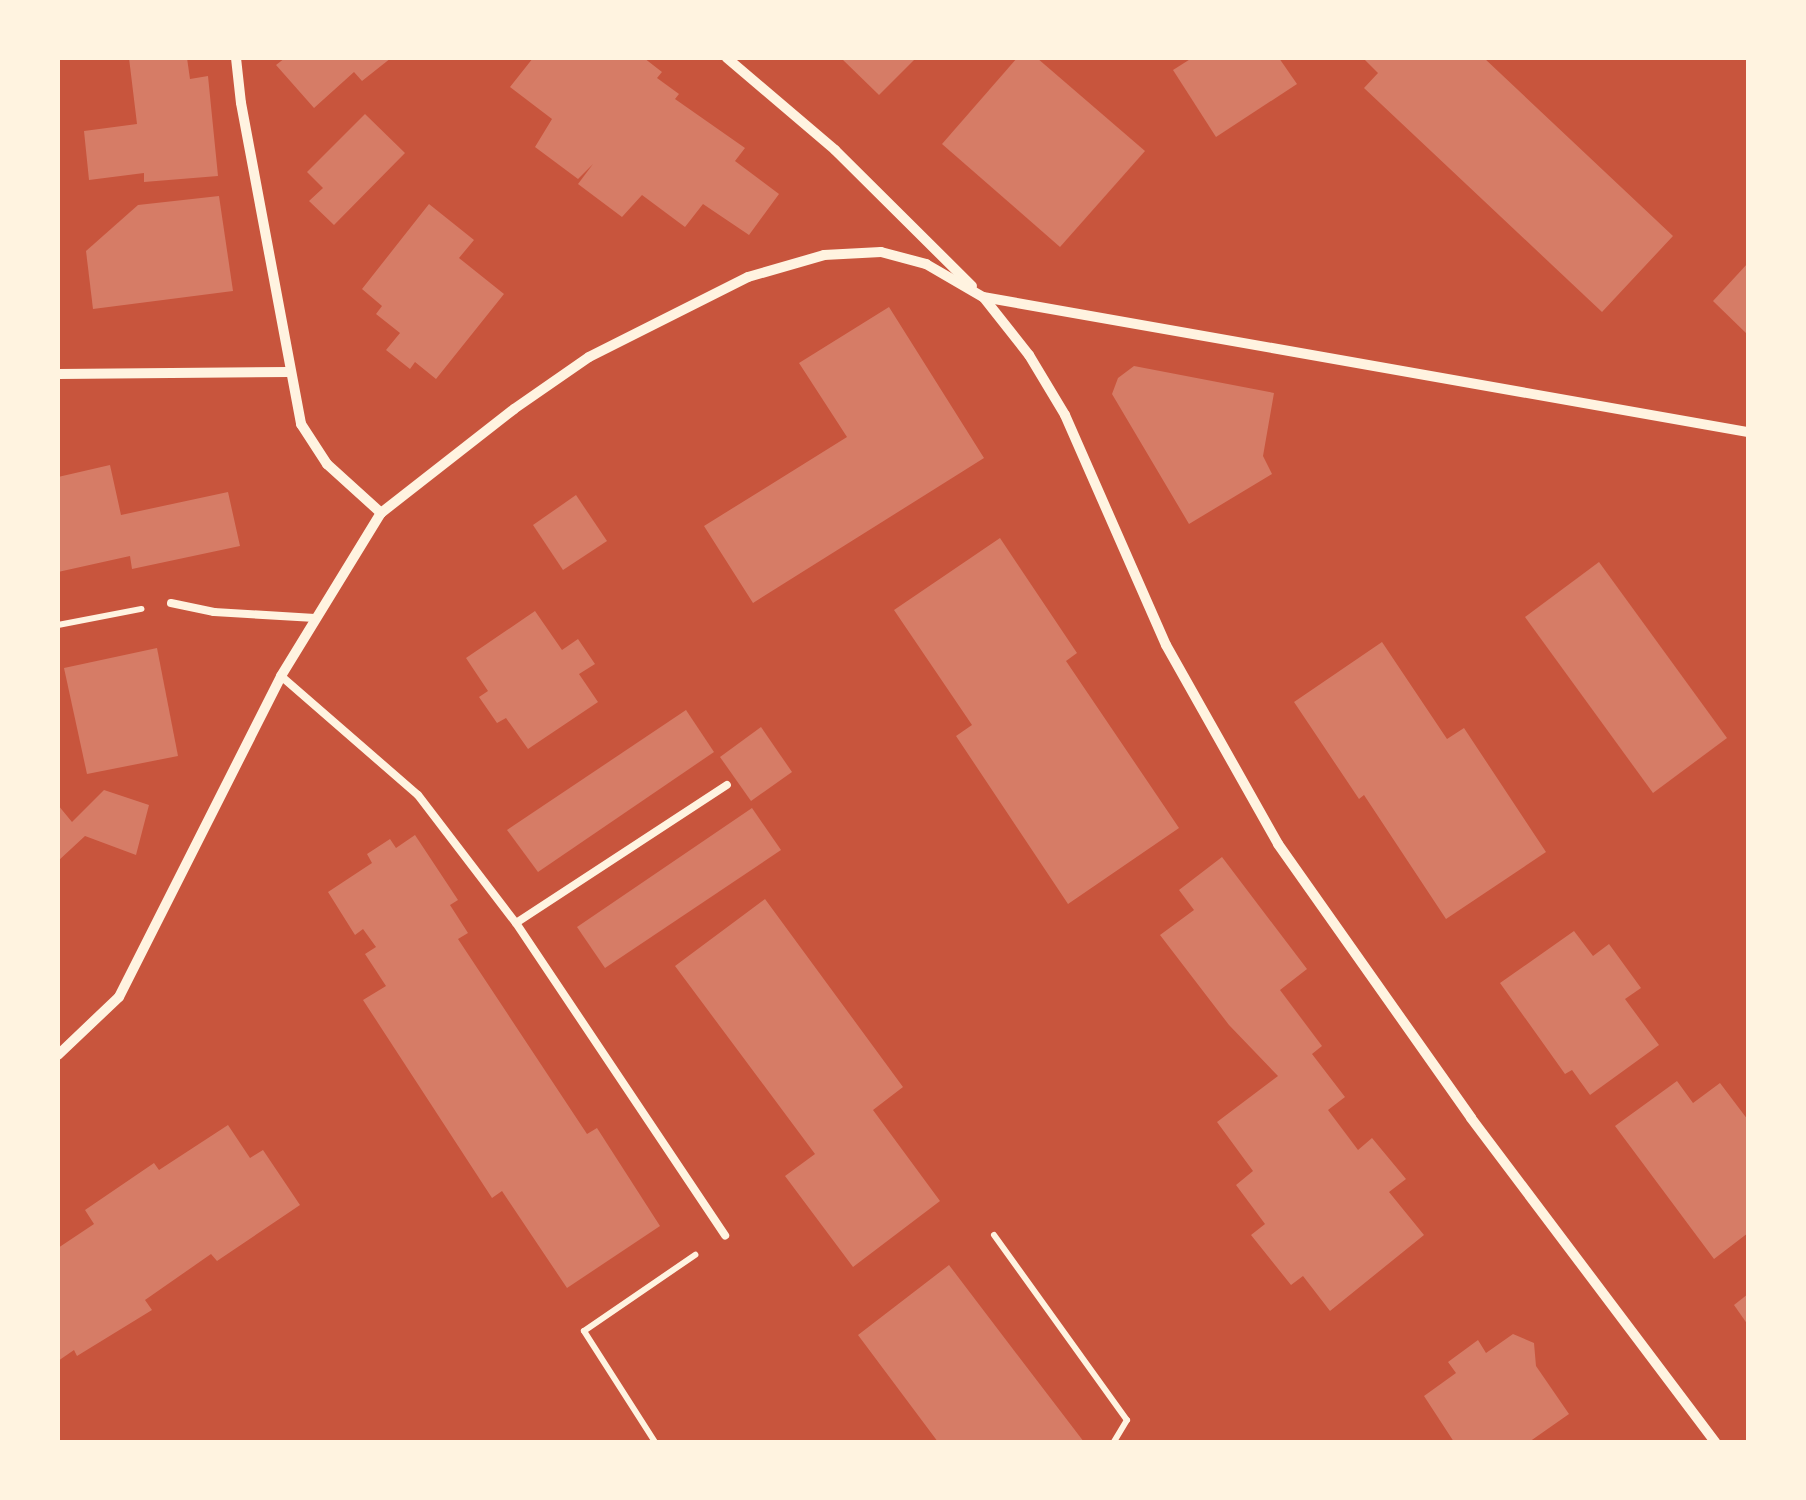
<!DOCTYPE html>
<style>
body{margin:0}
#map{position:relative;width:1806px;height:1500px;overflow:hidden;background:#c8553d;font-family:"Sofia Sans Condensed",sans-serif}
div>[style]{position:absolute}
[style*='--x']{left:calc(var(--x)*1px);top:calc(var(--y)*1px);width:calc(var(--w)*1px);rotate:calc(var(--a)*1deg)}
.building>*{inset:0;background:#d67c66}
.path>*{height:6px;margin:-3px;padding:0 3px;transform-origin:3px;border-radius:3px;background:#fff3e0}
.service>*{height:8px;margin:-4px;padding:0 4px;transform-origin:4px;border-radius:4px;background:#fff3e0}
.minor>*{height:10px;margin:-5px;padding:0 5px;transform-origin:5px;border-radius:5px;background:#fff3e0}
span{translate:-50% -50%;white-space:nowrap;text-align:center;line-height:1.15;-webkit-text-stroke:8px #fff3e0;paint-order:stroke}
.frame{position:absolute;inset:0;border:60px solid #fff3e0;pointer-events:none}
</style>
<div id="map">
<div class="building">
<div style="clip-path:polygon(129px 58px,187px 58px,190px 79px,208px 76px,218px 176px,144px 182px,144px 173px,89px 180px,84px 131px,137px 124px)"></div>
<div style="clip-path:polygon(285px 58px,391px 58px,362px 81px,354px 72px,314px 108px,276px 65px)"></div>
<div style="clip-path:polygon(533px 58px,644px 58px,662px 72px,657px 78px,679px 94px,675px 99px,745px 148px,735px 161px,779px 194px,749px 235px,703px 204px,685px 227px,642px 195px,622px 217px,578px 184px,593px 164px,578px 179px,535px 147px,552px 119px,510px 87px)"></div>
<div style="clip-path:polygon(841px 58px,916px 58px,879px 95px)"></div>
<div style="clip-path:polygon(1017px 58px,1037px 58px,1145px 151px,1060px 247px,942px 144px)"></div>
<div style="clip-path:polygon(1192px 58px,1279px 58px,1297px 84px,1216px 137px,1173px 70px)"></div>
<div style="clip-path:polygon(1363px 58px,1484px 58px,1673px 236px,1602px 312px,1364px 88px,1378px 73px)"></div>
<div style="clip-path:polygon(365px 114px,405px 153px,334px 225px,309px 201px,323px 188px,307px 172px)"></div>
<div style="clip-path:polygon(219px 196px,233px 291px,93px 309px,86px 251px,138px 205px)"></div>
<div style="clip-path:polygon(429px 204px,474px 240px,459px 258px,504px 294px,436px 379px,415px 362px,410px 369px,386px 350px,400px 333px,376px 314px,382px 306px,362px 289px)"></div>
<div style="clip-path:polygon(1748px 263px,1748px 335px,1713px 301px)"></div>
<div style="clip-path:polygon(889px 307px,984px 458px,753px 603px,704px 526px,847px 437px,799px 363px)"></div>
<div style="clip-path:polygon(1134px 366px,1274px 393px,1263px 456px,1272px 474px,1189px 524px,1112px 394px,1118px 378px)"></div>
<div style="clip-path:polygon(110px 465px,121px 515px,228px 492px,240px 546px,132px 569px,130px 556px,58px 572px,58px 477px)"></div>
<div style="clip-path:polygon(576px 495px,607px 541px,563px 570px,533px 525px)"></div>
<div style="clip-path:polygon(1000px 538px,1077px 653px,1066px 661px,1179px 828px,1068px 904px,956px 736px,972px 725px,894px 610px)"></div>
<div style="clip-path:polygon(1599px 562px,1727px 738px,1653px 793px,1525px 617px)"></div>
<div style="clip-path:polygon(535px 611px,562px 650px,578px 639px,595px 664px,579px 674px,598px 702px,528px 749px,506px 718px,497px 723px,479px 697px,488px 691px,466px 658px)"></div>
<div style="clip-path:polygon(1382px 642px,1447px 739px,1464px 728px,1546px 852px,1446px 919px,1364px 795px,1359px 799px,1294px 702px)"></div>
<div style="clip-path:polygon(157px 648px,178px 756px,87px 774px,64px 668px)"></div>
<div style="clip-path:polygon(686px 710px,714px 752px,538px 872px,507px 830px)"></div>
<div style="clip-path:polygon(761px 727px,792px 772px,751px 801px,720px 757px)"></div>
<div style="clip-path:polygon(104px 790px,149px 805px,136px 855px,85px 836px,58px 861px,58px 805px,72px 822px)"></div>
<div style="clip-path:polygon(752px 808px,781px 850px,605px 968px,577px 927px)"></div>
<div style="clip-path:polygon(415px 835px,458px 900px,450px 905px,468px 933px,458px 939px,587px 1134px,597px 1128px,660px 1226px,567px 1288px,502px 1191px,492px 1198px,363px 1000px,386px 986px,365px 954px,376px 947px,363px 929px,355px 935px,328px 892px,372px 863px,367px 854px,390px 839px,396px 848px)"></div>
<div style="clip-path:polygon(1222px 857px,1307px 969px,1280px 990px,1322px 1046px,1312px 1054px,1345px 1097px,1328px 1110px,1358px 1150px,1372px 1138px,1406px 1179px,1389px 1192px,1424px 1235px,1330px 1311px,1303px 1276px,1291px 1285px,1251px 1235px,1265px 1224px,1236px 1185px,1253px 1171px,1217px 1122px,1278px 1076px,1229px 1025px,1160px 935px,1194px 910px,1179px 890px)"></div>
<div style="clip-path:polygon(765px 899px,903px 1087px,873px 1110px,940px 1201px,853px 1267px,785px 1176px,815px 1154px,675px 966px)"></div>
<div style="clip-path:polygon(1574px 931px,1593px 956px,1609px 944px,1641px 988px,1625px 999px,1659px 1045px,1590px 1095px,1572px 1070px,1565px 1074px,1500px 983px)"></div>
<div style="clip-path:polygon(1677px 1081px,1693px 1103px,1720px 1083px,1748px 1120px,1748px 1233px,1714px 1259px,1615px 1126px)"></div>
<div style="clip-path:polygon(228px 1125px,250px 1158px,263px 1150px,300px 1205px,217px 1261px,211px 1254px,145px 1300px,152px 1310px,77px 1356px,74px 1350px,58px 1361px,58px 1248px,94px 1224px,85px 1210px,154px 1163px,159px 1170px)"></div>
<div style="clip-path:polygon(949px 1265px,1019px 1357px,1084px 1442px,938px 1442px,858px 1335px)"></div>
<div style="clip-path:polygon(1748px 1294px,1748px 1325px,1734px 1305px)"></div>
<div style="clip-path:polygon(1513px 1334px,1534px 1343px,1536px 1366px,1569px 1414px,1529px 1442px,1454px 1442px,1424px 1396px,1456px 1373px,1448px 1362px,1478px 1340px,1486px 1353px)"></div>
</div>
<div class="path">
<div style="--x:58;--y:625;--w:85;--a:-10.9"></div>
<div style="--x:994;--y:1235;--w:228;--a:54.3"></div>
<div style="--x:1127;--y:1420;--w:26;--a:121"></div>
<div style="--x:655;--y:1442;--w:132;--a:-122.6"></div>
<div style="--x:584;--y:1331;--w:135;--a:-34.4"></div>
</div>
<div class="service">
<div style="--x:171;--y:603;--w:44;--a:11.8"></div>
<div style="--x:214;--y:612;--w:101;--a:3.4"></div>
<div style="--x:281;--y:676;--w:181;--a:41"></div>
<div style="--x:418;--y:795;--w:161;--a:52.6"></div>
<div style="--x:516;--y:923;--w:376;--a:56.2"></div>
<div style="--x:516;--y:923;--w:252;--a:-33.2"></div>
</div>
<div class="minor">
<div style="--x:236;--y:58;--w:45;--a:83.7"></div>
<div style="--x:241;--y:103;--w:327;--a:79.4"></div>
<div style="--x:301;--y:424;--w:48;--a:57"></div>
<div style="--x:327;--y:464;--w:73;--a:42.2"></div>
<div style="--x:727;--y:58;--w:142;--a:40.4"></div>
<div style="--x:835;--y:150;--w:193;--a:44.8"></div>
<div style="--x:984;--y:298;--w:73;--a:51.7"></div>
<div style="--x:1029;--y:355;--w:70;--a:59"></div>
<div style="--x:1065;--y:415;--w:251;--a:66.3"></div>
<div style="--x:1166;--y:645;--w:228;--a:60.6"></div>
<div style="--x:1278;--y:844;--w:335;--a:54.8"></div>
<div style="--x:1471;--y:1118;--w:406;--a:53"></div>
<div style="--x:58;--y:374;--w:231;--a:-0.5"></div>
<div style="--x:58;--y:1055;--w:84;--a:-43.6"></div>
<div style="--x:119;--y:997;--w:360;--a:-63.2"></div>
<div style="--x:281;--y:676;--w:191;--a:-58.5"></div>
<div style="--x:381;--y:513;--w:169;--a:-38"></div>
<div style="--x:514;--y:409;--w:91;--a:-34.7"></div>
<div style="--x:589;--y:357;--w:178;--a:-26.7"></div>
<div style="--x:748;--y:277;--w:79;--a:-16.1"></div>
<div style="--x:824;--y:255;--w:57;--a:-3"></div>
<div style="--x:881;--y:252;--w:47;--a:14.9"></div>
<div style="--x:926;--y:264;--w:66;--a:30.1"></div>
<div style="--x:983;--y:297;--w:777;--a:10.01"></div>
</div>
<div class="frame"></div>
</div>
